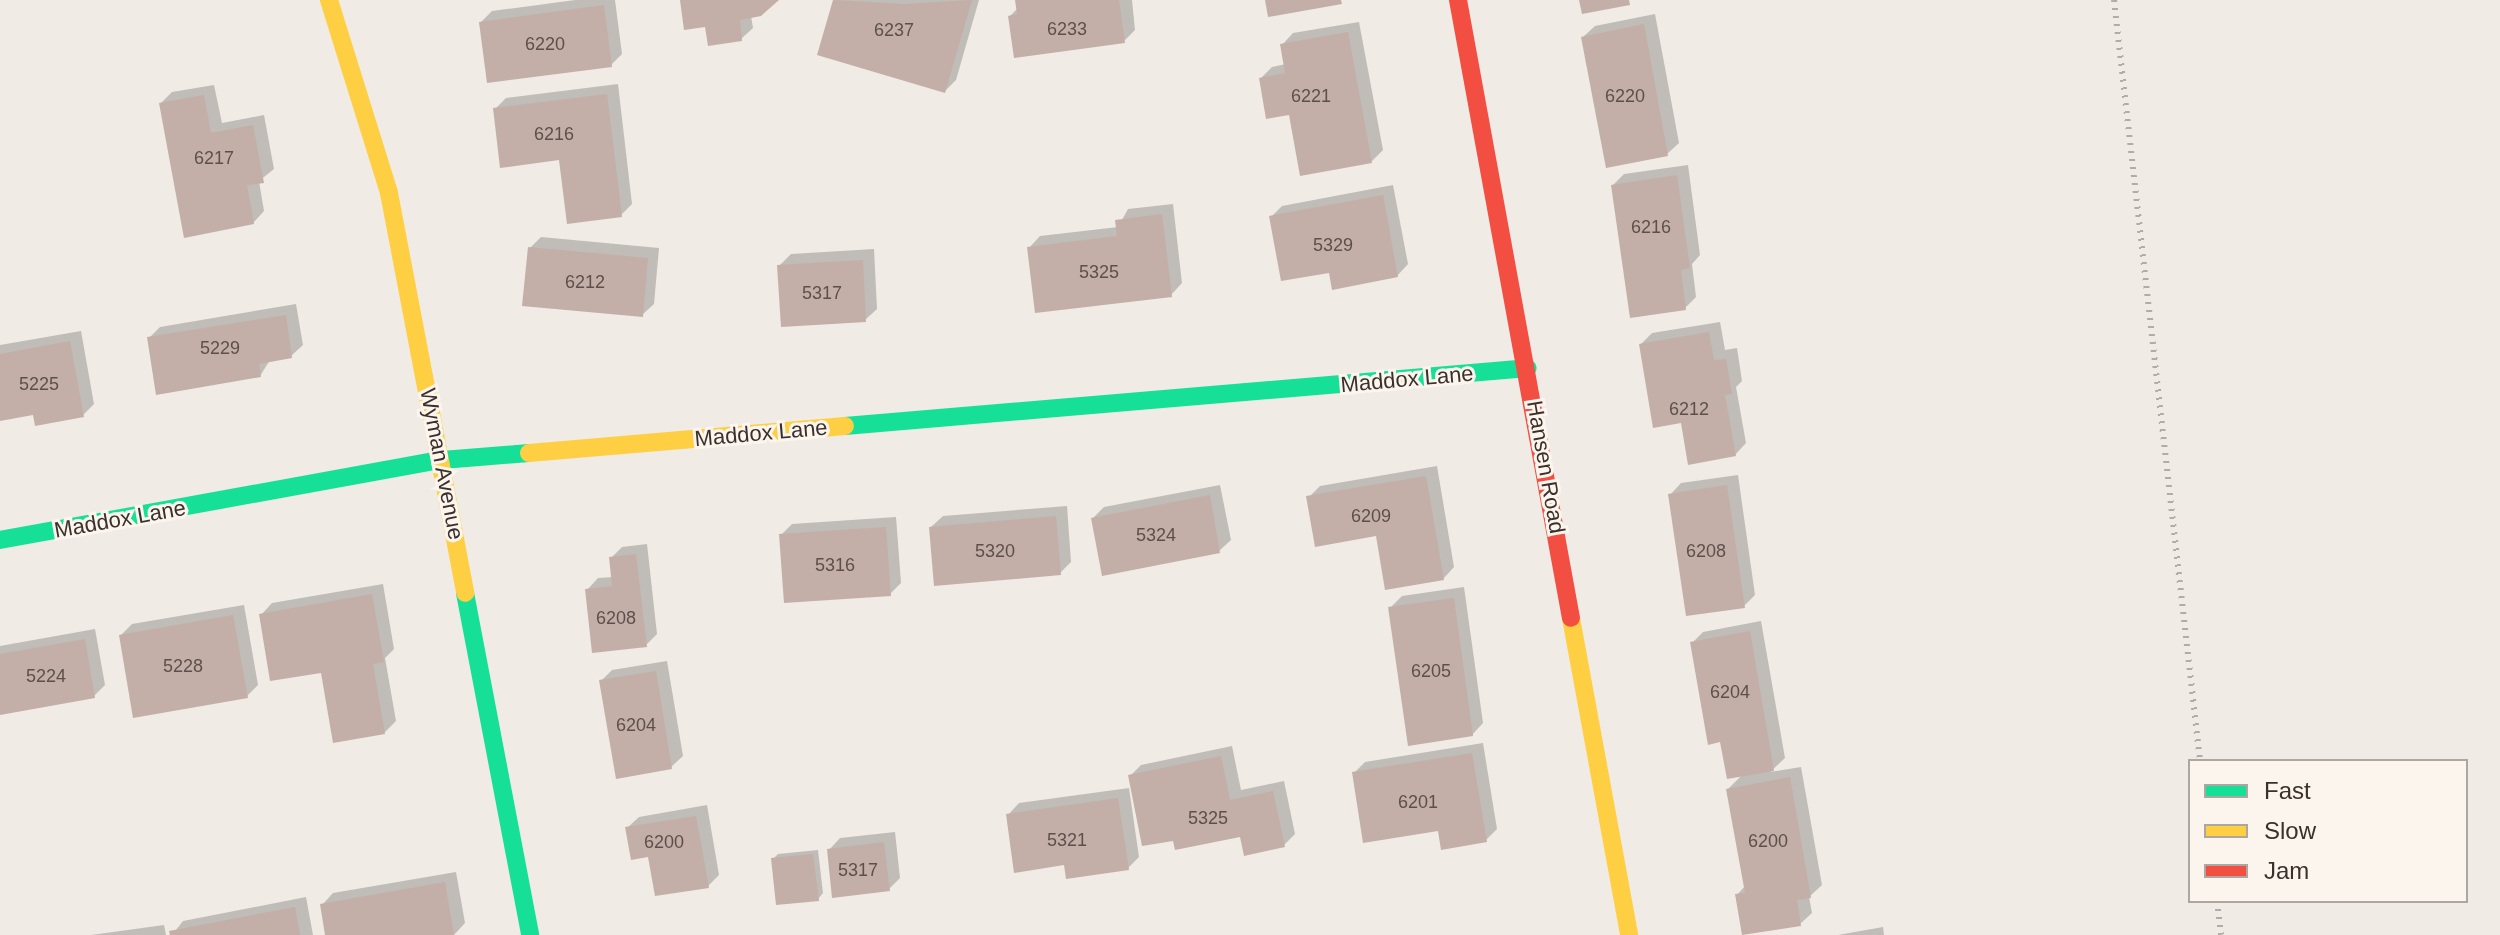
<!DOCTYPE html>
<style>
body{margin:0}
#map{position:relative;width:2500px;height:935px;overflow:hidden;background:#f0ebe5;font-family:Arial,sans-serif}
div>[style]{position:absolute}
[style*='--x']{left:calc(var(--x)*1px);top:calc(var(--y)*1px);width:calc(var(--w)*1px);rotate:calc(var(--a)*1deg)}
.shadow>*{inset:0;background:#0003}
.building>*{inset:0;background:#c3afa7}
.fast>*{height:18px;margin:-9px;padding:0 9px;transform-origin:9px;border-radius:9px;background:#16e098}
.slow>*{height:18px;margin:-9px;padding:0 9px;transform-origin:9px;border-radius:9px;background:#ffcf43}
.jam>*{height:18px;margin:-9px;padding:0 9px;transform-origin:9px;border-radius:9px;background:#f24e42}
.rail>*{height:6px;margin-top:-3px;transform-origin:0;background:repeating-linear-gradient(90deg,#b1aca8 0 2px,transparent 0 8px)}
span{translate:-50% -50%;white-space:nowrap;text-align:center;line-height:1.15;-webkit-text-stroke:6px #fbf5ee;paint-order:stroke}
.number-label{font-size:18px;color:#5d504a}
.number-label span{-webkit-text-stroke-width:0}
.street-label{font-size:22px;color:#3b302b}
.legend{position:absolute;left:2188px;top:759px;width:280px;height:144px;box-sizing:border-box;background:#fbf5ee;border:2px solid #aea6a0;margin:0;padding:10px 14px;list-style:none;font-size:24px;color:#3b302b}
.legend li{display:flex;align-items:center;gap:16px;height:40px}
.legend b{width:40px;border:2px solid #aea6a0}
</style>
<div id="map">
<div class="shadow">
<div style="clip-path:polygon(575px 0,615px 0,622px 54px,611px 65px,481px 22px,492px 11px)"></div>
<div style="clip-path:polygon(682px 0,776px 0,751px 16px,753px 28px,741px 39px)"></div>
<div style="clip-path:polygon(835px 0,979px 0,956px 80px,945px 91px,819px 54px)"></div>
<div style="clip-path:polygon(1017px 0,1132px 0,1135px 30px,1124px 41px,1010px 16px,1018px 8px)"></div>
<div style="clip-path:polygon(1655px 14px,1679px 143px,1667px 154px,1583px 37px,1595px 26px)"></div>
<div style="clip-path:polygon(1359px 22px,1383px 150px,1372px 161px,1291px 112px,1261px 78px,1272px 67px,1286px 64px,1282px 45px,1293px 33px)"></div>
<div style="clip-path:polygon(618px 84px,632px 204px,621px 215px,561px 158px,495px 109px,506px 98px)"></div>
<div style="clip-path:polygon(214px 85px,222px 123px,264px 115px,274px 169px,259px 181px,264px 211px,253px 223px,161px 103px,172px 92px)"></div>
<div style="clip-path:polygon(1688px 165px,1700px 255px,1692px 264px,1696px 297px,1685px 308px,1613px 185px,1624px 174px)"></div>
<div style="clip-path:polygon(1393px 185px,1408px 264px,1397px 276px,1331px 271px,1271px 217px,1282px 206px)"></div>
<div style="clip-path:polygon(1173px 204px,1182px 283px,1171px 295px,1029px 248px,1040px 236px,1118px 227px,1128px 209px)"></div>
<div style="clip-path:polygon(541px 237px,659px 248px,654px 304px,642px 315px,530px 248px)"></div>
<div style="clip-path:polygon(874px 249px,877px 309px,865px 320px,779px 266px,791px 254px)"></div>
<div style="clip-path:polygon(296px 304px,303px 345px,291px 356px,270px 360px,260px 376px,149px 338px,160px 327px)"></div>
<div style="clip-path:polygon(1720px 322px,1725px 350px,1737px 348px,1742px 381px,1736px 387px,1746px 443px,1735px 455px,1683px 421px,1641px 344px,1652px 333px)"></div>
<div style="clip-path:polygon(81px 331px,94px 404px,83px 415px,34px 413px,0 419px,0 345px)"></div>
<div style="clip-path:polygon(1437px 466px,1454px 567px,1443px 579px,1377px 534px,1309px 497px,1320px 486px)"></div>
<div style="clip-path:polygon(1738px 475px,1755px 595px,1744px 606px,1670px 495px,1681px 483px)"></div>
<div style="clip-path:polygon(1220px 485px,1231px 540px,1219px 551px,1093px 518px,1104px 507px)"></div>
<div style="clip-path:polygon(1067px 506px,1071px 562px,1060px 573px,931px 527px,943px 516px)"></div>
<div style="clip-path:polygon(896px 517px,901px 583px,890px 594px,781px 535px,792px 524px)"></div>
<div style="clip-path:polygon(647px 544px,657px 634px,646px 645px,587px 590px,598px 578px,613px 577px,611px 558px,622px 547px)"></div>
<div style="clip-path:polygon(383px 584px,394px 649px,385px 658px,396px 721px,384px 733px,261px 615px,272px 603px)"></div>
<div style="clip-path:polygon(1464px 587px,1483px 723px,1472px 735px,1391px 607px,1402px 596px)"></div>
<div style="clip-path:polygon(244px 605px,258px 685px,247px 696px,121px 635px,132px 624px)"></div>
<div style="clip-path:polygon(1761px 621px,1785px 758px,1770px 772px,1801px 767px,1822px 885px,1809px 897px,1812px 913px,1800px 924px,1737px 895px,1745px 886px,1728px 789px,1743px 774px,1722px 740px,1692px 643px,1703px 632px)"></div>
<div style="clip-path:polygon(95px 629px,105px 685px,94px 696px,0 713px,0 646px)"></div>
<div style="clip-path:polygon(667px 661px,683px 756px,671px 767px,601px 681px,612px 670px)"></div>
<div style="clip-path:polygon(1483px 743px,1497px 829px,1486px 840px,1439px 829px,1354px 773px,1365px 762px)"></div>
<div style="clip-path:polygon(1232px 746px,1241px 790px,1284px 781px,1295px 834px,1284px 845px,1242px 834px,1175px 838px,1130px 776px,1141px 765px)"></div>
<div style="clip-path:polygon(1129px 788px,1139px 857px,1128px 868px,1066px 863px,1008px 815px,1019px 803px)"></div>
<div style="clip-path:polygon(707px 805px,719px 875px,708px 886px,650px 855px,627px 828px,639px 817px)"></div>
<div style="clip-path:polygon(895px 832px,900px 878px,889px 889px,829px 850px,840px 838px)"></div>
<div style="clip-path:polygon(818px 850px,823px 893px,818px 899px,773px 859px,778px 854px)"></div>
<div style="clip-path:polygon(456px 872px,465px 923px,454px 935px,327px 935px,322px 905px,333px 893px)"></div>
<div style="clip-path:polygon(306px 897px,313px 935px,172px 935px,183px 921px)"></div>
<div style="clip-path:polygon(164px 925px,166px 935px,91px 935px)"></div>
<div style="clip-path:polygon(1883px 927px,1884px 935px,1838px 935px)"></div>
</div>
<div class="building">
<div style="clip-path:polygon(680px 0,779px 0,761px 16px,740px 20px,742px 41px,708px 46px,705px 27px,684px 30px)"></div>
<div style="clip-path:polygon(833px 0,904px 4px,972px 0,945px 93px,817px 55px)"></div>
<div style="clip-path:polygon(1015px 0,1119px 0,1125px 43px,1014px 58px,1008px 16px,1017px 14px)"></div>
<div style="clip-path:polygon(1265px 0,1341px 0,1342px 4px,1268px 17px)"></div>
<div style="clip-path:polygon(1579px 0,1629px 0,1630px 5px,1582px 14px)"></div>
<div style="clip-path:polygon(604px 5px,612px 67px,487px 83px,479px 22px)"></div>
<div style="clip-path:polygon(1644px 24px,1668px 156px,1606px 168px,1581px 37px)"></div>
<div style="clip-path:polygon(1348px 32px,1372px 163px,1300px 176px,1289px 115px,1266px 119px,1259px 78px,1285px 73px,1280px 44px)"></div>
<div style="clip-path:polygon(607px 94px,622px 217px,567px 224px,559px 160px,500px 168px,493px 108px)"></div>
<div style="clip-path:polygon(204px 95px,211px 133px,253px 125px,264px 183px,247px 185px,254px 224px,184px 238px,159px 103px)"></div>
<div style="clip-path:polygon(1677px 175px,1690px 268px,1681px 270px,1686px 310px,1630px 318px,1611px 185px)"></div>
<div style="clip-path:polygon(1383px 195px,1398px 277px,1332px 290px,1329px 273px,1281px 281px,1269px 216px)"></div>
<div style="clip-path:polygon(1162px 214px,1172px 297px,1035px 313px,1027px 247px,1117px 236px,1115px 220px)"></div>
<div style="clip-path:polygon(528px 247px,648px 258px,643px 317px,522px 306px)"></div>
<div style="clip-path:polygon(863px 260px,866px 322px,781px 327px,777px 265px)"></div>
<div style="clip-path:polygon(286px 315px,292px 358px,259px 364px,261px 377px,156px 395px,147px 337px)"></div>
<div style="clip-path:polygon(1709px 332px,1714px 360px,1726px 359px,1732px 394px,1725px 395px,1736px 456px,1688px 465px,1681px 423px,1653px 428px,1639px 344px)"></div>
<div style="clip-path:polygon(70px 341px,84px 417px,35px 426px,33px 415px,0 421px,0 354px)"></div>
<div style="clip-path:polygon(1426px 476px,1444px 580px,1385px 590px,1376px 536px,1315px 547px,1306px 496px)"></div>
<div style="clip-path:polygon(1727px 485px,1745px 608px,1686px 616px,1668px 494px)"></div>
<div style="clip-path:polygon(1210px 495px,1220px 553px,1102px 576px,1091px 518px)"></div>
<div style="clip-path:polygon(1056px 516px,1061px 575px,934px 586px,929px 527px)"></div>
<div style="clip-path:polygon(886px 527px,891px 596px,784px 603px,779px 534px)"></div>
<div style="clip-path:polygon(636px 554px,647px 647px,592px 653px,585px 589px,612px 586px,609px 557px)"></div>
<div style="clip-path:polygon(372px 594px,384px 662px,373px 664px,385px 734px,333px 743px,321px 673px,270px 681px,259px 614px)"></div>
<div style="clip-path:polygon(1454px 598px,1473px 736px,1408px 746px,1388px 607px)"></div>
<div style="clip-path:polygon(233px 615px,248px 698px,133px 718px,119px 635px)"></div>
<div style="clip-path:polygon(1750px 631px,1774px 771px,1727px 779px,1720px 742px,1708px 745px,1690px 642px)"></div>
<div style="clip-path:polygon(85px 639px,95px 698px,0 715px,0 654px)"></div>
<div style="clip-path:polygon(656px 671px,672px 769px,616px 779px,599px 680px)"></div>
<div style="clip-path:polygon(1472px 753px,1487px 842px,1441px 850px,1438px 831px,1363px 843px,1352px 772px)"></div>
<div style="clip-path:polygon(1221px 756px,1230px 800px,1273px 791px,1285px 847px,1244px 856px,1240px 837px,1175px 850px,1173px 841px,1142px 846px,1128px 775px)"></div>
<div style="clip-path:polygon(1790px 777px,1811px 898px,1797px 900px,1801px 926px,1742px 935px,1735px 894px,1745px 893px,1726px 789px)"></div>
<div style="clip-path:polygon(1118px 798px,1129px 870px,1066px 879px,1064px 865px,1014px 873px,1006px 814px)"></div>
<div style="clip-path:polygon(696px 816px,709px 888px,655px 896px,648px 857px,631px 860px,625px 827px)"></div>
<div style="clip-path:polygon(884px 842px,890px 891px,832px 898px,827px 849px)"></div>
<div style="clip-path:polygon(813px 854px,819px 901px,776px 905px,771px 858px)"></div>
<div style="clip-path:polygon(445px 882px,454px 935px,325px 935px,320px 904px)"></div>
<div style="clip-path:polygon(295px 907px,300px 935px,170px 935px,169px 931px)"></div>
</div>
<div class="fast">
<div style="--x:845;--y:426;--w:685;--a:-4.85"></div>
<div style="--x:0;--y:540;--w:449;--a:-10.3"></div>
<div style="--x:442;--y:460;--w:87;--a:-4.6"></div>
<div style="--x:465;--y:593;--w:348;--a:79.2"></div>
</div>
<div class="slow">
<div style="--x:329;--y:0;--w:202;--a:72.7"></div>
<div style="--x:389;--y:193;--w:407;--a:79.2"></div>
<div style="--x:529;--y:453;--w:317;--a:-4.9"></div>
<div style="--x:1571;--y:618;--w:322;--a:79.6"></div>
</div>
<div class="jam">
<div style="--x:1458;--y:0;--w:628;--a:79.64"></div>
</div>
<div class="rail">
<div style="--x:2114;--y:0;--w:766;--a:83.55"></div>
<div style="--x:2217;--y:901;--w:34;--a:83"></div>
</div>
<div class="number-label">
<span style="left:1067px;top:29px">6233</span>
<span style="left:894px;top:30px">6237</span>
<span style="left:545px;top:44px">6220</span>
<span style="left:1311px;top:96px">6221</span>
<span style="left:1625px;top:96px">6220</span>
<span style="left:554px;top:134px">6216</span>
<span style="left:214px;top:158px">6217</span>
<span style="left:1651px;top:227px">6216</span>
<span style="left:1333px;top:245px">5329</span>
<span style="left:1099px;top:272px">5325</span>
<span style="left:585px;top:282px">6212</span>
<span style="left:822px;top:293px">5317</span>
<span style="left:220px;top:348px">5229</span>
<span style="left:39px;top:384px">5225</span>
<span style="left:1689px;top:409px">6212</span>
<span style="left:1371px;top:516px">6209</span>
<span style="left:1156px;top:535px">5324</span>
<span style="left:995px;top:551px">5320</span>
<span style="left:1706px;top:551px">6208</span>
<span style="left:835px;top:565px">5316</span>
<span style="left:616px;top:618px">6208</span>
<span style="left:183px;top:666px">5228</span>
<span style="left:1431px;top:671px">6205</span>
<span style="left:46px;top:676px">5224</span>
<span style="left:1730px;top:692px">6204</span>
<span style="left:636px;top:725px">6204</span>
<span style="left:1418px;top:802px">6201</span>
<span style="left:1208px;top:818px">5325</span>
<span style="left:1067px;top:840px">5321</span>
<span style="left:1768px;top:841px">6200</span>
<span style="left:664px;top:842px">6200</span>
<span style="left:858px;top:870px">5317</span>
</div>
<div class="street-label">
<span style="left:1407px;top:379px;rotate:-5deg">Maddox Lane</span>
<span style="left:761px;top:433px;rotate:-5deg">Maddox Lane</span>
<span style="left:442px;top:464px;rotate:79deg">Wyman Avenue</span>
<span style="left:1546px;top:467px;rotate:80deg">Hansen Road</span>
<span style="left:120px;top:519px;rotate:-10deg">Maddox Lane</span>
</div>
<ul class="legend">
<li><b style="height:10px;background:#16e098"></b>Fast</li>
<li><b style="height:10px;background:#ffcf43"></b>Slow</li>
<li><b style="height:10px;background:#f24e42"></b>Jam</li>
</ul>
</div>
